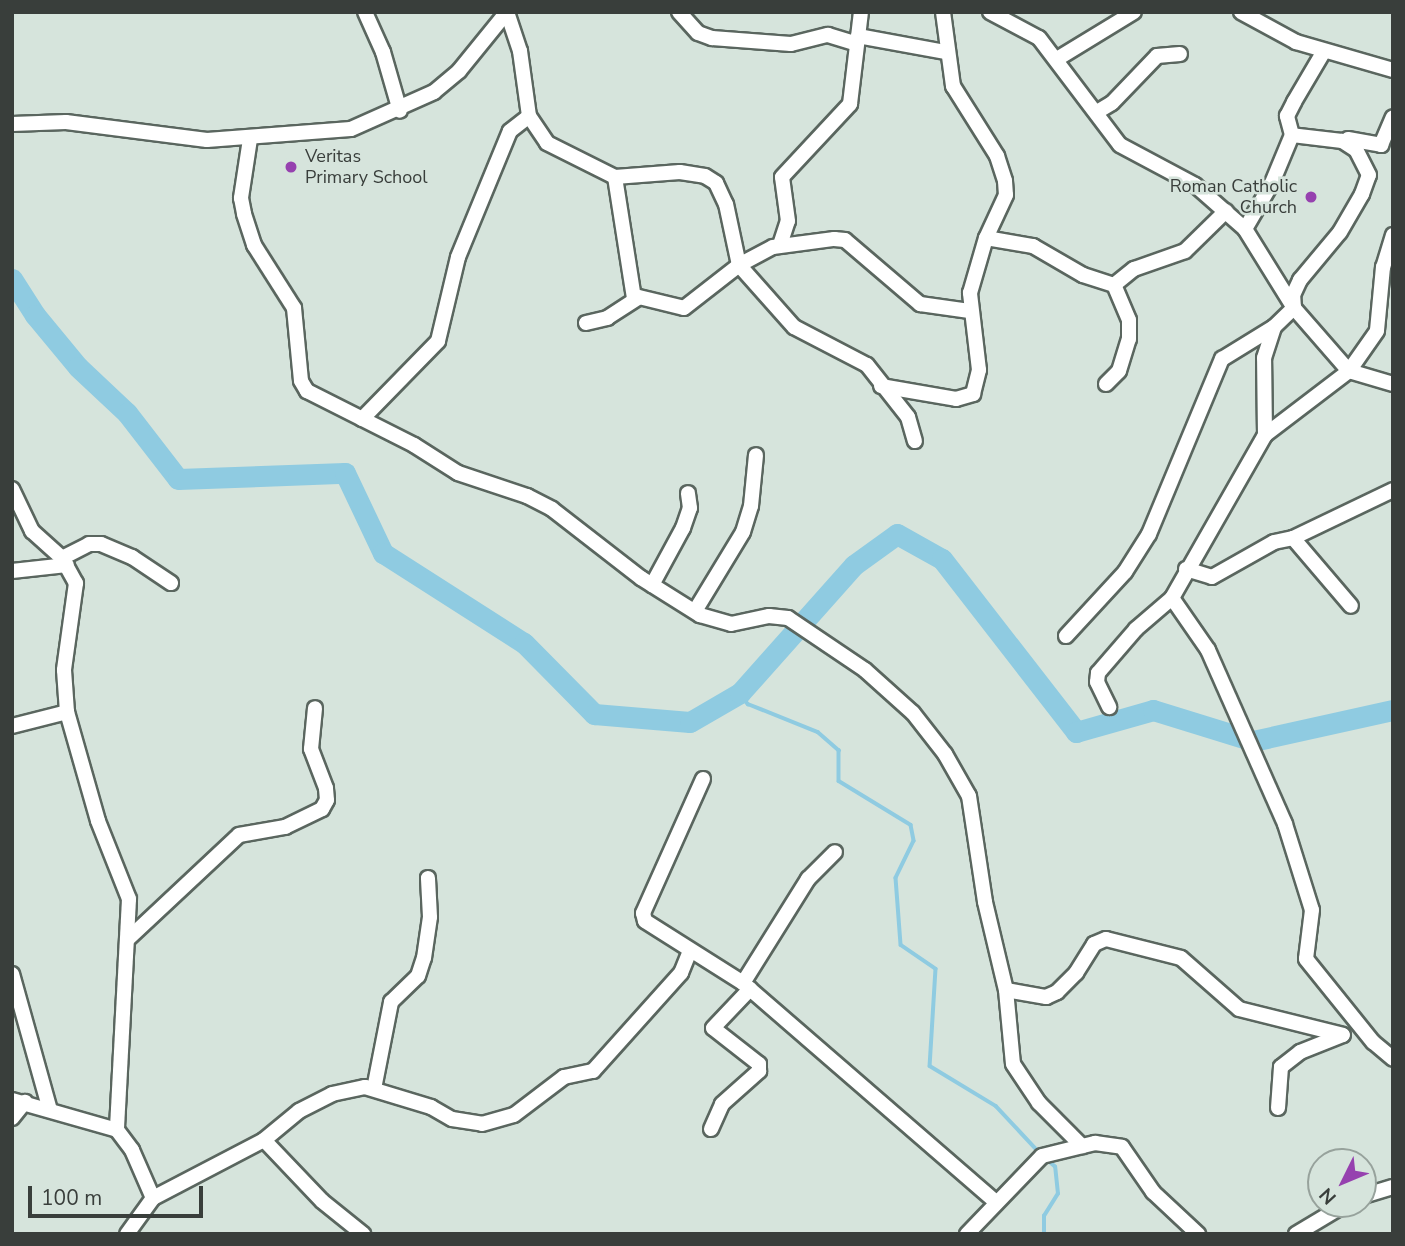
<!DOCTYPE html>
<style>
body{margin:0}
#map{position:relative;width:1405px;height:1246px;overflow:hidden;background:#d6e4dc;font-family:"Nunito Sans",sans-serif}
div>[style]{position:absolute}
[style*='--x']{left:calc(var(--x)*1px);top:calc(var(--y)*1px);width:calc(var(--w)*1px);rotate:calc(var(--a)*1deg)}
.stream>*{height:3.5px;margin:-1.75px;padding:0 1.75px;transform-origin:1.75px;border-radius:1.75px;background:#8fcbe1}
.river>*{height:21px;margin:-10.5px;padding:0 10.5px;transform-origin:10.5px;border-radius:10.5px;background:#8fcbe1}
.roads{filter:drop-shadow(2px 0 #5a665f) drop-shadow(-2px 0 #5a665f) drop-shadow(0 2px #5a665f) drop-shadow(0 -2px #5a665f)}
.street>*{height:14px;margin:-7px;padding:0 7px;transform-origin:7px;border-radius:7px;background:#fff}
.dots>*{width:19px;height:19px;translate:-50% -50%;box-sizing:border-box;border:4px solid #d6e4dc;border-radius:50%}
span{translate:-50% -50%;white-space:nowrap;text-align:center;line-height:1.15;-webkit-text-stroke:5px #d6e4dc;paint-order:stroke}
.poi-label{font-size:18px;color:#393e3b}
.left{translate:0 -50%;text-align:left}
.right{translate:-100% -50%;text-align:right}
.frame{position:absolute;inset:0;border:14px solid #393e3b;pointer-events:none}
.north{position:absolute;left:1307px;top:1148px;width:70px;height:70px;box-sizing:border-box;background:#d6e4dc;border:2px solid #97a29c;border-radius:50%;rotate:227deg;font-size:19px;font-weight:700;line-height:28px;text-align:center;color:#393e3b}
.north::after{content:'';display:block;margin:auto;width:24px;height:32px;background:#9641af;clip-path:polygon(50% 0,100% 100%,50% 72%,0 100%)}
.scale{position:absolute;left:28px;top:1186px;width:175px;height:32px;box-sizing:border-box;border:4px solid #393e3b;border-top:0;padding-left:9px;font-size:21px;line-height:24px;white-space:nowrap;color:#393e3b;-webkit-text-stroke:5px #d6e4dc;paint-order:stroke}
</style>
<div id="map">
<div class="stream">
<div style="--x:740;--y:693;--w:14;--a:54"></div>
<div style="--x:748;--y:704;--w:75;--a:21.8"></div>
<div style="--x:818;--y:732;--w:28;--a:41"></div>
<div style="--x:839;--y:750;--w:31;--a:90"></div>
<div style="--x:839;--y:781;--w:84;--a:31.4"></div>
<div style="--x:911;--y:825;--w:16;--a:79"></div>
<div style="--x:914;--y:841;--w:41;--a:115.9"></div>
<div style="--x:896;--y:878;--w:67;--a:85.7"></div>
<div style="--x:901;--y:945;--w:42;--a:34.4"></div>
<div style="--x:936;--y:969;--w:97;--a:93.5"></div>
<div style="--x:930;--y:1066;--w:77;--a:31.2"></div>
<div style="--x:996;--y:1106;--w:63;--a:46.9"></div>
<div style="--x:1044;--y:1234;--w:18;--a:-90"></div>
<div style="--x:1044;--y:1216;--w:26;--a:-58"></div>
<div style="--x:1058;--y:1194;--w:27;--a:-96"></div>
<div style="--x:1055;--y:1167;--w:11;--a:-139"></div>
</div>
<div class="river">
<div style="--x:12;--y:279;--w:43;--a:57.4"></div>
<div style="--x:35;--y:315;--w:67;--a:50.4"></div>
<div style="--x:78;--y:367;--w:67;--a:43.2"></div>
<div style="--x:127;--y:413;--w:83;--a:52.3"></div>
<div style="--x:178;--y:479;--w:167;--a:-2.1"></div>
<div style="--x:345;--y:473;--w:89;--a:64.6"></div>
<div style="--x:383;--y:553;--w:167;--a:32.6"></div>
<div style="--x:524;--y:643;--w:100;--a:45.4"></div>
<div style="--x:594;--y:714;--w:96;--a:4.8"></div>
<div style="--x:690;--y:722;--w:58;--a:-30.1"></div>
<div style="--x:740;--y:693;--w:171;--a:-48.3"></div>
<div style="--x:854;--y:565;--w:53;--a:-35.8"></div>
<div style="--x:897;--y:534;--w:51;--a:29.1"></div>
<div style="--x:942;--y:559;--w:219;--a:52.2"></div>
<div style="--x:1076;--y:732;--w:80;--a:-15.9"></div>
<div style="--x:1153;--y:710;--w:105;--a:17.2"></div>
<div style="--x:1253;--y:741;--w:143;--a:-12.5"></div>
</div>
<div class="roads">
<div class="street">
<div style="--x:365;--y:12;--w:44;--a:65.8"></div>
<div style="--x:383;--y:52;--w:61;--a:73.9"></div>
<div style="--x:507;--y:12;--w:41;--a:71.6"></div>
<div style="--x:520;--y:51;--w:66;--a:82.1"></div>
<div style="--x:529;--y:116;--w:32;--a:56"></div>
<div style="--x:547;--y:143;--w:76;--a:26.6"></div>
<div style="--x:615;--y:177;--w:65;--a:-4.4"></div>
<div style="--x:680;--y:172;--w:25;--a:9"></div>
<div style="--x:705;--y:176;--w:13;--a:32"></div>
<div style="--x:716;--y:183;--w:23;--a:65"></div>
<div style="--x:726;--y:204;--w:62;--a:78"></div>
<div style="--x:739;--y:265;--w:83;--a:48.4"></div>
<div style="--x:794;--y:327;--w:82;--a:27.5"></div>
<div style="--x:867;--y:365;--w:66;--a:51.7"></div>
<div style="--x:908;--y:417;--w:25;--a:74"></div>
<div style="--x:679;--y:12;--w:28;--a:48"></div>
<div style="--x:698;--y:33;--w:15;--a:20"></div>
<div style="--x:712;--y:38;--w:79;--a:4.3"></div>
<div style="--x:791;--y:44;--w:38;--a:-14"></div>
<div style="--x:828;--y:35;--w:30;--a:17"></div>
<div style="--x:943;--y:12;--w:75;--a:82.3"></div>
<div style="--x:953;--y:86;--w:83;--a:57.8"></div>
<div style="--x:997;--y:156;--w:26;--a:72"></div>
<div style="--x:1005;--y:181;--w:14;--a:86"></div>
<div style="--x:1006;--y:195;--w:47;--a:114.9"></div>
<div style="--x:990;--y:12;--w:55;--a:28"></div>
<div style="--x:1039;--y:38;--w:134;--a:52.9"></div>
<div style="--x:1120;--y:145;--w:85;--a:28.1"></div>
<div style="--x:1195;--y:185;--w:67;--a:41.3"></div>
<div style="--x:1245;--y:229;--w:93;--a:58.2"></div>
<div style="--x:1294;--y:308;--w:84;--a:48.9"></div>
<div style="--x:1349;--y:371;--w:106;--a:142.7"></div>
<div style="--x:1265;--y:435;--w:188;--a:119.7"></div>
<div style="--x:1172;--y:598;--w:48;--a:139.3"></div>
<div style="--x:1136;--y:629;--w:58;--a:130.8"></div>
<div style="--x:1098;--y:673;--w:9;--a:96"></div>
<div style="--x:1097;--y:682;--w:28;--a:64"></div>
<div style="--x:1241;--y:12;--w:63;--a:28.6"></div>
<div style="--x:1296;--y:42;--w:101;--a:16.1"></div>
<div style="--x:858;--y:36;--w:88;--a:10.4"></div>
<div style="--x:1057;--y:59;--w:90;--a:-31.4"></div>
<div style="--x:1097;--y:112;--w:17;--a:-31"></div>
<div style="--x:1112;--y:103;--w:65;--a:-46.2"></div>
<div style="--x:1157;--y:56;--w:23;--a:-5"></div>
<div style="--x:12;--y:124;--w:54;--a:-2.1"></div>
<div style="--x:66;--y:122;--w:142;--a:7.3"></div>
<div style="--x:207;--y:140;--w:144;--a:-4.4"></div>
<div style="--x:351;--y:129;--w:91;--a:-24"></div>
<div style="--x:434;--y:92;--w:33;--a:-40"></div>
<div style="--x:459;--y:71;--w:76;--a:-50.9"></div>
<div style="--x:250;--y:139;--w:60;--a:98.7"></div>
<div style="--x:241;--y:198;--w:16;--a:79"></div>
<div style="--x:244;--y:214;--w:33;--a:72"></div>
<div style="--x:254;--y:245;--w:75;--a:57.6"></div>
<div style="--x:294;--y:308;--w:73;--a:84.5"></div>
<div style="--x:301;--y:381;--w:12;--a:59"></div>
<div style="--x:307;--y:391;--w:120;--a:26.8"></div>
<div style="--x:414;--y:445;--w:52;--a:32.5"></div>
<div style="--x:458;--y:473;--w:73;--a:18.4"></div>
<div style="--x:527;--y:496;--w:28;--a:27"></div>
<div style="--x:552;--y:509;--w:113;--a:37.8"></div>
<div style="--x:641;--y:578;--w:70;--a:32.1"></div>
<div style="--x:700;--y:615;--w:32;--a:16"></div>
<div style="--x:731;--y:624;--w:39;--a:-12"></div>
<div style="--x:769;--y:616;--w:19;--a:6"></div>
<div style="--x:788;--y:618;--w:93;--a:34"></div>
<div style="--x:865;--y:670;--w:64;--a:41.9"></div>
<div style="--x:913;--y:713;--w:52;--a:52"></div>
<div style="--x:945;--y:754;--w:48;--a:60.3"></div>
<div style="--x:969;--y:796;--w:107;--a:81.4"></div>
<div style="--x:985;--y:902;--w:90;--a:76.6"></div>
<div style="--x:1006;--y:990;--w:74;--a:84.6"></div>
<div style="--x:1013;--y:1064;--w:47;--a:56.3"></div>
<div style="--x:1039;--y:1103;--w:61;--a:45"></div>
<div style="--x:1348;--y:139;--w:34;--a:10"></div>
<div style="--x:1381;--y:145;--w:30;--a:-67"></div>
<div style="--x:615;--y:177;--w:123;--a:81.1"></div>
<div style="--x:1245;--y:229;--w:53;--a:-59.6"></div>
<div style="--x:1272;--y:183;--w:52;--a:-67.4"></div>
<div style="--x:1292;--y:135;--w:20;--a:-105"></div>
<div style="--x:1287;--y:116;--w:16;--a:-63"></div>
<div style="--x:1294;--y:102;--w:59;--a:-59.5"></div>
<div style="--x:1393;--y:235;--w:34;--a:107"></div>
<div style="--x:1383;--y:267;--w:64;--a:95.4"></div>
<div style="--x:1377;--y:331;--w:49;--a:125"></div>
<div style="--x:1349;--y:371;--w:46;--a:16.5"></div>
<div style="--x:780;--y:245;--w:25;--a:-72"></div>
<div style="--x:788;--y:221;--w:44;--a:-97.8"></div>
<div style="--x:782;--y:177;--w:100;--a:-47"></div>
<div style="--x:850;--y:104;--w:93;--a:-83.2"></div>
<div style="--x:586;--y:323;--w:22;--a:-13"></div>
<div style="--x:607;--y:318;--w:38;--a:-33"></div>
<div style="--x:639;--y:297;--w:46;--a:13.7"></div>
<div style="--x:684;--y:308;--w:70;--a:-38"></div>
<div style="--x:739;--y:265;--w:38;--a:-28"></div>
<div style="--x:773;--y:247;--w:62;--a:-7.5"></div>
<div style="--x:834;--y:239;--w:11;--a:5"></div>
<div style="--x:845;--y:240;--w:99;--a:40.5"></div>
<div style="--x:920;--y:304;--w:50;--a:8"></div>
<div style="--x:1106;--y:384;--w:18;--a:-45"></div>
<div style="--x:1119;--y:371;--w:34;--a:-73"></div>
<div style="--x:1129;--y:339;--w:19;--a:-90"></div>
<div style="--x:1129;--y:320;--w:38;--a:-113"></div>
<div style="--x:881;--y:386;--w:76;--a:9.8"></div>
<div style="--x:956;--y:399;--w:18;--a:-16"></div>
<div style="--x:973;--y:394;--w:25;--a:-76"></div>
<div style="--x:979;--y:370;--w:78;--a:-96.7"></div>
<div style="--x:970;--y:293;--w:57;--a:-73.8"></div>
<div style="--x:986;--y:238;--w:48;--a:9.7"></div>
<div style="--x:1033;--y:246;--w:58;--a:30.1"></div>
<div style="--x:1083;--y:275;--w:33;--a:18"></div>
<div style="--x:1114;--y:285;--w:26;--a:-39"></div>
<div style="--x:1134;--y:269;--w:54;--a:-19.4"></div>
<div style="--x:1185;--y:251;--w:57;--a:-44.3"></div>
<div style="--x:362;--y:419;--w:109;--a:-45.7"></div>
<div style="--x:438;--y:341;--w:86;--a:-76.6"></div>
<div style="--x:458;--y:257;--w:136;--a:-67.6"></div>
<div style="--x:510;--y:131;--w:24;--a:-38"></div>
<div style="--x:1265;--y:435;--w:77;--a:-90.7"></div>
<div style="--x:1264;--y:358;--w:33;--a:-72"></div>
<div style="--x:12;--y:489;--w:47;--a:64.5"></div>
<div style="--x:32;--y:531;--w:40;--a:42"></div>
<div style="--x:62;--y:558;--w:29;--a:61"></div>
<div style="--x:76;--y:583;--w:88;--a:97.9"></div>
<div style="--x:64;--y:670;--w:42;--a:85.9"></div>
<div style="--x:67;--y:712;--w:113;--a:74.1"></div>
<div style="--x:98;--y:821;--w:84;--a:68.3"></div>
<div style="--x:129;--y:899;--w:231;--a:93"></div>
<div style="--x:1293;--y:538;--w:89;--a:49.5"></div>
<div style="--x:62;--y:558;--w:30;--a:-27"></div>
<div style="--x:89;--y:544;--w:12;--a:0"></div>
<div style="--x:101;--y:544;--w:34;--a:23"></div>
<div style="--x:132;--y:557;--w:47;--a:33.7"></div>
<div style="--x:1186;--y:569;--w:27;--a:17"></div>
<div style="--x:1212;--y:577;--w:71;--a:-29.4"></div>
<div style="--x:1274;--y:542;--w:19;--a:-12"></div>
<div style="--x:1293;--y:538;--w:111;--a:-25.6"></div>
<div style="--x:12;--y:571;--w:55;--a:-6.2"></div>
<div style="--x:652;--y:585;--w:65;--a:-61.5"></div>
<div style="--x:683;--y:528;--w:21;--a:-71"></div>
<div style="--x:690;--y:508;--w:15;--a:-98"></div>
<div style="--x:1172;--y:598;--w:63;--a:55.3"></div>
<div style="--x:1208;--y:650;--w:190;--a:66.1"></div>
<div style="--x:1285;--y:824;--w:90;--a:72.6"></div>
<div style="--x:1312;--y:910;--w:49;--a:97"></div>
<div style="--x:1306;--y:959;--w:107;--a:51.1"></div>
<div style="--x:1373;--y:1042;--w:26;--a:40"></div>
<div style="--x:695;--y:611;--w:92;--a:-58.7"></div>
<div style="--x:743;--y:532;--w:27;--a:-73"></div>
<div style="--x:751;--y:506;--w:51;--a:-84.4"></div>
<div style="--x:1066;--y:636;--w:87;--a:-47.3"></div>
<div style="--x:1125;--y:572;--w:45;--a:-57.7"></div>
<div style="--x:1149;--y:534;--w:190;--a:-67.4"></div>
<div style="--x:1222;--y:359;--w:61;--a:-31.6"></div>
<div style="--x:1274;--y:327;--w:28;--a:-44"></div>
<div style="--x:1294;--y:308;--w:13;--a:-94"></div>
<div style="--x:1293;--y:295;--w:17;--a:-65"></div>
<div style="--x:1300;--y:280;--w:62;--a:-50.2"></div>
<div style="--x:1340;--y:232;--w:44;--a:-59.9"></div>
<div style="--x:1362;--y:194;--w:20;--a:-70"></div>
<div style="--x:1369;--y:175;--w:28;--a:-117"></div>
<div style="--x:1356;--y:150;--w:17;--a:-147"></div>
<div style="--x:1342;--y:141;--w:50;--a:-173.2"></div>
<div style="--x:12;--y:726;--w:57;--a:-14.3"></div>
<div style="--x:703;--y:779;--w:147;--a:114.1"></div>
<div style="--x:643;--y:913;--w:8;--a:76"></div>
<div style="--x:645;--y:921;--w:116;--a:32.3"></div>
<div style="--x:743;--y:983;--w:333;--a:40.9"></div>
<div style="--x:128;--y:939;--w:152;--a:-43.1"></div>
<div style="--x:239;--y:835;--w:47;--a:-9.9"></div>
<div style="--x:285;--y:827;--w:41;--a:-25.9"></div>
<div style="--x:322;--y:809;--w:10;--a:-61"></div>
<div style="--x:327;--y:800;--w:12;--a:-95"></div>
<div style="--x:326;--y:788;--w:42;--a:-111"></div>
<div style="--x:311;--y:749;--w:41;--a:-84.4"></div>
<div style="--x:12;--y:974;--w:141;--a:74.4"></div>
<div style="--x:743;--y:983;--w:123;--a:-58"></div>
<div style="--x:808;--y:879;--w:38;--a:-45"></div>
<div style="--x:1006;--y:990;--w:41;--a:9.9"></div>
<div style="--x:1046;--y:997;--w:12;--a:-24"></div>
<div style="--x:1057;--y:992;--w:27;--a:-45"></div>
<div style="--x:1076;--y:973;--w:34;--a:-58"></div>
<div style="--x:1094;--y:944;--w:13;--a:-23"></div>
<div style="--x:1106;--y:939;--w:77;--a:14.2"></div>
<div style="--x:1181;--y:958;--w:77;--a:41.3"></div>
<div style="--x:1239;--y:1009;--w:107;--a:14"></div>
<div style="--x:374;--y:1089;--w:89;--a:-78.9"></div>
<div style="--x:391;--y:1002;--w:37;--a:-44"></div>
<div style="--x:418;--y:976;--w:19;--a:-72"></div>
<div style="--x:424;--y:958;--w:41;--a:-81.7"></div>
<div style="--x:430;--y:917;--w:39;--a:-93"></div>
<div style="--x:12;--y:1100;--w:109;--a:15.9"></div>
<div style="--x:117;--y:1130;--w:25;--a:53"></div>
<div style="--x:132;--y:1150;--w:52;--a:66.4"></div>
<div style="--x:1278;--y:1108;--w:41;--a:-85.8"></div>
<div style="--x:1281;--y:1067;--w:24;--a:-38"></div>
<div style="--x:1300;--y:1052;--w:46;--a:-21.6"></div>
<div style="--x:12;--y:1118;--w:21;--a:-51"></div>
<div style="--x:711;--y:1129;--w:27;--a:-66"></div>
<div style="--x:722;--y:1104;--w:50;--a:-41.7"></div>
<div style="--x:759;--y:1071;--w:7;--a:-90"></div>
<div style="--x:759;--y:1064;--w:58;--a:-142"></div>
<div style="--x:713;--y:1028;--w:54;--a:-46.5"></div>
<div style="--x:264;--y:1140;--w:84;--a:46.4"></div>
<div style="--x:322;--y:1201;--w:53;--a:38.8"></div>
<div style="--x:1363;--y:1196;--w:31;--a:-17"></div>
<div style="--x:127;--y:1234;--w:44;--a:-54.2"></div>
<div style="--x:153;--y:1198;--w:125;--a:-27.6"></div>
<div style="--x:264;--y:1140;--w:45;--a:-39.6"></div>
<div style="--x:299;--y:1111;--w:37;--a:-27"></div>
<div style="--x:332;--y:1094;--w:34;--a:-12"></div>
<div style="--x:365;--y:1087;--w:69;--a:16.9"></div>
<div style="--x:431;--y:1107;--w:24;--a:30"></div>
<div style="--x:452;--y:1119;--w:30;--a:9"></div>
<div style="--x:482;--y:1124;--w:33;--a:-16"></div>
<div style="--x:514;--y:1115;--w:63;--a:-37.2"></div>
<div style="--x:564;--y:1077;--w:30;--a:-12"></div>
<div style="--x:593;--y:1071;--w:132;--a:-48.1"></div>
<div style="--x:681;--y:973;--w:24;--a:-68"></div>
<div style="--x:967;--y:1234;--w:108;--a:-46.1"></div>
<div style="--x:1042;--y:1156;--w:55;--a:-13.8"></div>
<div style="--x:1095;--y:1143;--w:27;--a:8"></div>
<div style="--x:1122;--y:1147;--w:55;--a:55.4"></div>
<div style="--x:1153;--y:1192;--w:62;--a:43"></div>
<div style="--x:1296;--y:1234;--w:58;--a:-31"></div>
</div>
</div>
<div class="dots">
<div style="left:291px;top:167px;background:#9641af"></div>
<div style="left:1311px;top:197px;background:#9641af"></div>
</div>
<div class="poi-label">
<span class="left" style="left:305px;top:167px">Veritas<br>Primary School</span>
<span class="right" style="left:1297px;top:197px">Roman Catholic<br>Church</span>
</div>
<div class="frame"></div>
<div class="north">N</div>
<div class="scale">100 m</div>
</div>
